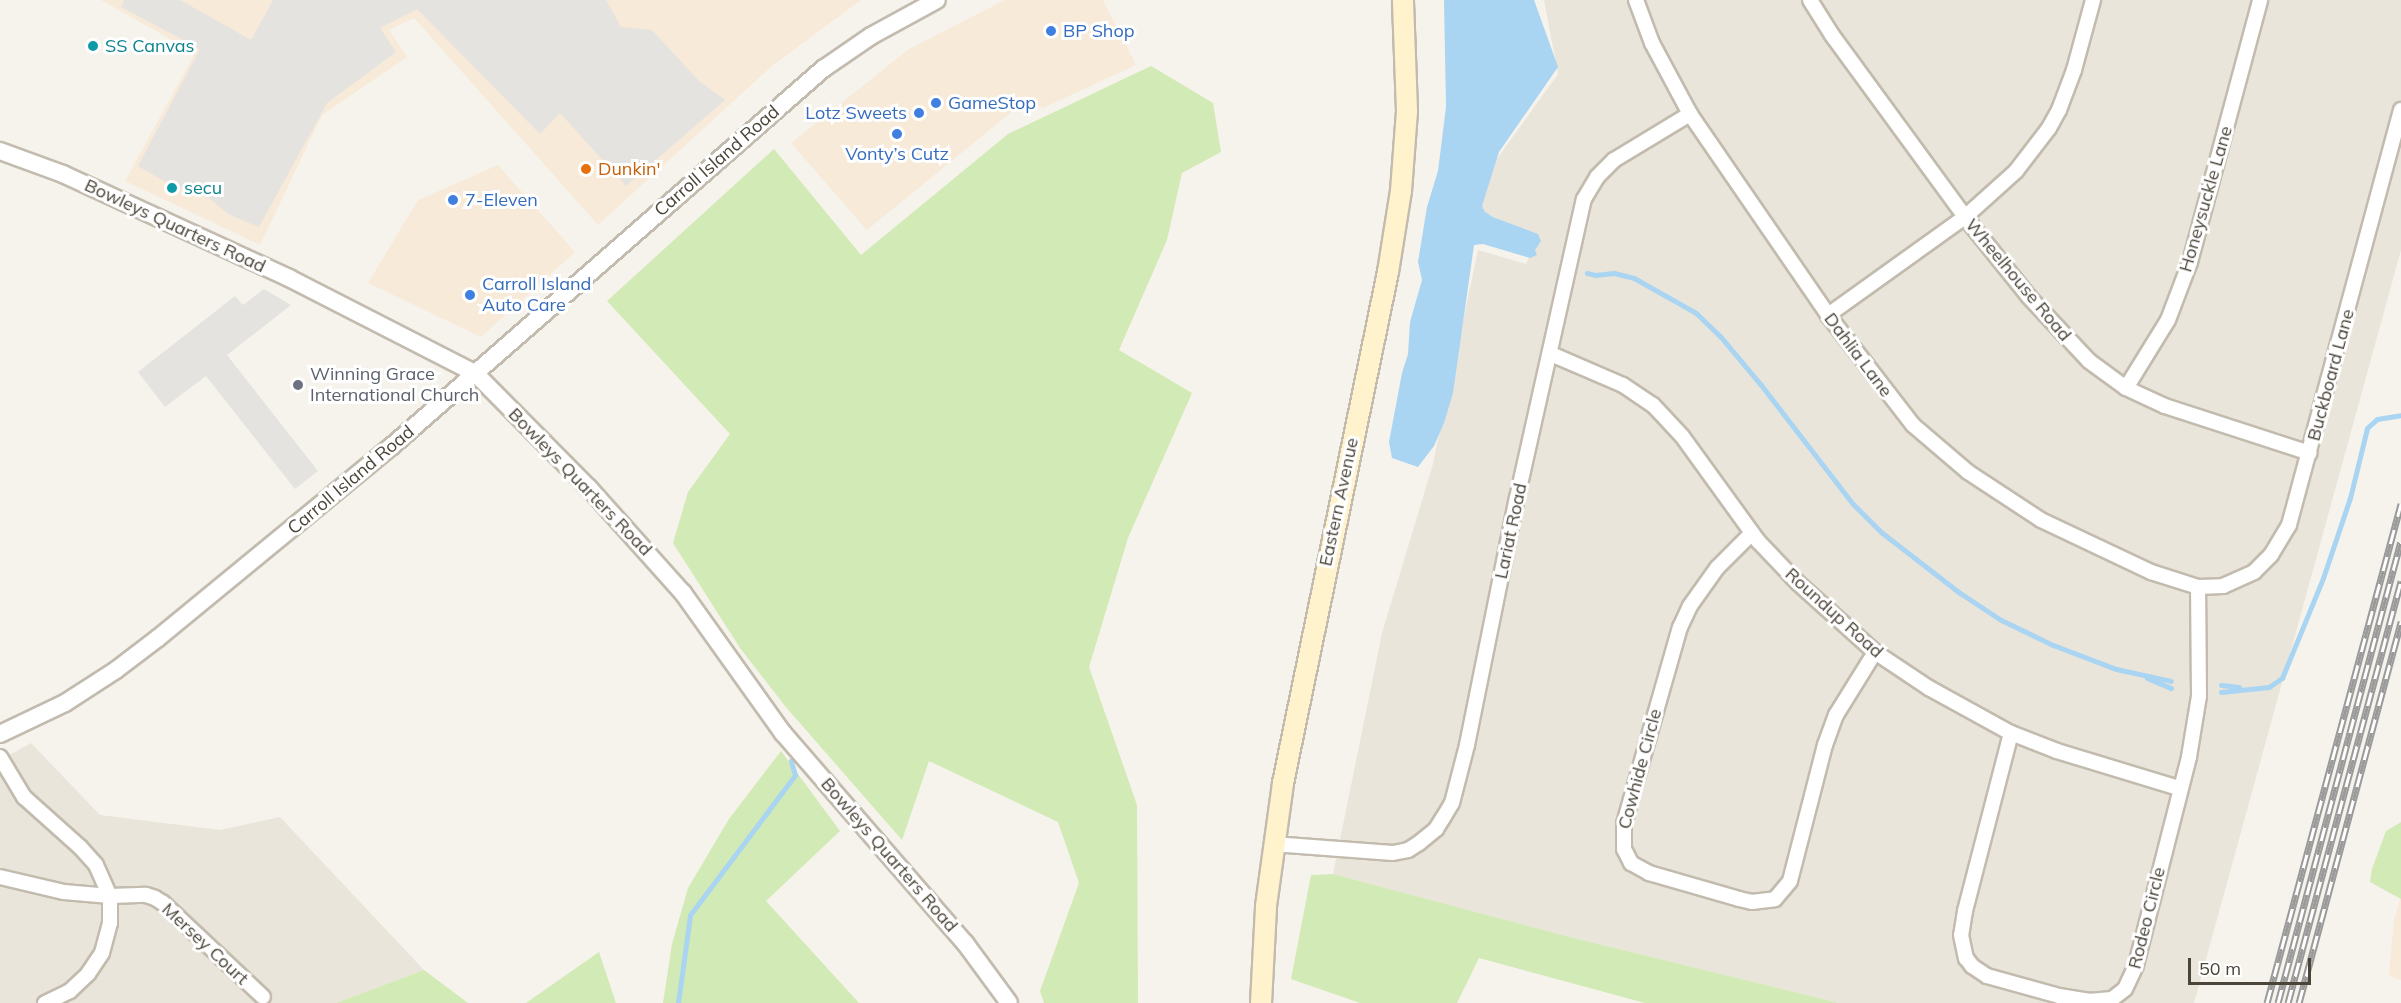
<!DOCTYPE html>
<meta charset="utf-8">
<style>
body{margin:0}
#map{position:relative;width:2401px;height:1003px;overflow:hidden;background:#f6f3ec;font-family:Mulish,sans-serif}
div>[style]{position:absolute}
[style*='--x']{left:calc(var(--x)*1px);top:calc(var(--y)*1px);width:calc(var(--w)*1px);rotate:calc(var(--a)*1deg)}
.residential>*{inset:0;background:#eae5da}
.commercial>*{inset:0;background:#f7ead8}
.green>*{inset:0;background:#d2eab5}
.parking>*{inset:0;background:#e5e3e0}
.water>*{inset:0;background:#a9d4f2}
.stream>*{height:5px;margin:-2.5px;padding:0 2.5px;transform-origin:2.5px;border-radius:2.5px;background:#a9d4f2}
.roads{filter:drop-shadow(2px 0 #c2bbae) drop-shadow(-2px 0 #c2bbae) drop-shadow(0 2px #c2bbae) drop-shadow(0 -2px #c2bbae)}
.minor>*{height:14px;margin:-7px;padding:0 7px;transform-origin:7px;border-radius:7px;background:#fff}
.tertiary>*{height:16px;margin:-8px;padding:0 8px;transform-origin:8px;border-radius:8px;background:#fff}
.secondary>*{height:20px;margin:-10px;padding:0 10px;transform-origin:10px;border-radius:10px;background:#fff3cd}
.rail>*{height:7px;margin-top:-3.5px;transform-origin:0;background:repeating-linear-gradient(90deg,#fff 0 14px,#9a9a9a 0 28px);box-sizing:border-box;border-block:2px solid #9a9a9a}
.dots>*{width:16px;height:16px;translate:-50% -50%;box-sizing:border-box;border:3px solid #fff;border-radius:50%}
span{translate:-50% -50%;white-space:nowrap;text-align:center;line-height:1.15;-webkit-text-stroke:6px #fff;paint-order:stroke}
.shop-label{font-size:18px;color:#366cbe}
.left{translate:0 -50%;text-align:left}
.right{translate:-100% -50%;text-align:right}
.culture-label{font-size:18px;color:#0d838f}
.street-label{font-size:18px;color:#4b4439}
.food-label{font-size:18px;color:#c56008}
.worship-label{font-size:18px;color:#5b616d}
.scale{position:absolute;left:2188px;top:958px;width:123px;height:27px;box-sizing:border-box;border:3px solid #4b4439;border-top:0;padding-left:8px;font-size:18px;line-height:21px;white-space:nowrap;color:#4b4439;-webkit-text-stroke:4px #fff;paint-order:stroke}
</style>
<div id="map">
<div class="residential">
<div style="clip-path:polygon(1544px 0,2401px 0,2401px 250px,2194px 1003px,1839px 1003px,1566px 936px,1333px 874px,1382px 633px,1433px 464px,1478px 250px,1526px 264px,1539px 236px,1480px 211px,1491px 167px,1558px 74px)"></div>
<div style="clip-path:polygon(31px 743px,100px 815px,220px 830px,280px 817px,424px 970px,336px 1003px,0 1003px,0 760px)"></div>
</div>
<div class="commercial">
<div style="clip-path:polygon(101px 0,861px 0,772px 66px,598px 225px,414px 18px,389px 30px,407px 57px,322px 115px,260px 245px,125px 181px,195px 53px)"></div>
<div style="clip-path:polygon(1005px 0,1103px 0,1136px 65px,1043px 108px,1025px 101px,867px 230px,791px 143px,909px 49px)"></div>
<div style="clip-path:polygon(498px 165px,575px 252px,481px 337px,368px 283px,418px 200px)"></div>
<div style="clip-path:polygon(2401px 895px,2401px 980px,2389px 975px,2394px 920px)"></div>
</div>
<div class="green">
<div style="clip-path:polygon(1151px 66px,1213px 103px,1221px 152px,1182px 173px,1167px 240px,1119px 350px,1192px 393px,1128px 538px,1089px 667px,1137px 805px,1138px 1003px,1044px 1003px,1040px 991px,1079px 883px,1058px 822px,929px 761px,902px 840px,785px 706px,740px 648px,673px 543px,688px 492px,730px 434px,607px 301px,774px 149px,861px 255px,1008px 134px)"></div>
<div style="clip-path:polygon(781px 751px,840px 831px,766px 901px,859px 1003px,663px 1003px,672px 944px,688px 888px,729px 819px)"></div>
<div style="clip-path:polygon(2401px 822px,2401px 899px,2370px 882px,2372px 869px,2386px 831px)"></div>
<div style="clip-path:polygon(1333px 874px,1566px 936px,1839px 1003px,1645px 1003px,1479px 958px,1457px 1003px,1360px 1003px,1291px 979px,1311px 875px)"></div>
<div style="clip-path:polygon(599px 952px,616px 1003px,526px 1003px)"></div>
<div style="clip-path:polygon(424px 970px,468px 1003px,336px 1003px)"></div>
</div>
<div class="parking">
<div style="clip-path:polygon(124px 0,180px 0,251px 40px,273px 0,606px 0,621px 27px,652px 30px,699px 81px,725px 100px,626px 186px,560px 113px,540px 134px,417px 9px,380px 28px,396px 52px,327px 103px,259px 227px,228px 214px,209px 198px,171px 185px,138px 166px,200px 49px,121px 7px)"></div>
<div style="clip-path:polygon(264px 289px,291px 305px,227px 355px,318px 471px,295px 489px,206px 376px,165px 407px,138px 372px,235px 296px,243px 305px)"></div>
</div>
<div class="water">
<div style="clip-path:polygon(1444px 0,1534px 0,1558px 67px,1499px 152px,1482px 206px,1485px 212px,1493px 217px,1538px 234px,1541px 241px,1535px 250px,1537px 255px,1530px 258px,1483px 244px,1474px 245px,1453px 393px,1444px 423px,1434px 446px,1418px 467px,1392px 458px,1389px 442px,1402px 373px,1408px 354px,1410px 322px,1422px 280px,1418px 262px,1427px 207px,1438px 171px,1446px 107px)"></div>
</div>
<div class="stream">
<div style="--x:1587;--y:273;--w:8;--a:14"></div>
<div style="--x:1595;--y:275;--w:19;--a:-6"></div>
<div style="--x:1614;--y:273;--w:21;--a:14"></div>
<div style="--x:1634;--y:278;--w:71;--a:29.4"></div>
<div style="--x:1696;--y:313;--w:33;--a:44"></div>
<div style="--x:1720;--y:336;--w:64;--a:50.1"></div>
<div style="--x:1761;--y:385;--w:150;--a:52.3"></div>
<div style="--x:1853;--y:504;--w:40;--a:45"></div>
<div style="--x:1881;--y:532;--w:100;--a:37.7"></div>
<div style="--x:1960;--y:593;--w:49;--a:33.4"></div>
<div style="--x:2001;--y:620;--w:58;--a:25.7"></div>
<div style="--x:2053;--y:645;--w:67;--a:20.9"></div>
<div style="--x:2116;--y:669;--w:56;--a:12.3"></div>
<div style="--x:2147;--y:678;--w:26;--a:23"></div>
<div style="--x:2221;--y:685;--w:18;--a:6"></div>
<div style="--x:2221;--y:692;--w:48;--a:-5.9"></div>
<div style="--x:2269;--y:687;--w:16;--a:-35"></div>
<div style="--x:2282;--y:678;--w:108;--a:-67.7"></div>
<div style="--x:2323;--y:578;--w:84;--a:-71.4"></div>
<div style="--x:2350;--y:498;--w:72;--a:-76.3"></div>
<div style="--x:2367;--y:428;--w:13;--a:-42"></div>
<div style="--x:2377;--y:419;--w:24;--a:-9"></div>
<div style="--x:678;--y:1003;--w:89;--a:-82.2"></div>
<div style="--x:690;--y:915;--w:175;--a:-53.1"></div>
<div style="--x:795;--y:775;--w:15;--a:-106"></div>
</div>
<div class="roads">
<div class="minor">
<div style="--x:1636;--y:0;--w:46;--a:69.6"></div>
<div style="--x:1652;--y:43;--w:81;--a:61.8"></div>
<div style="--x:1690;--y:114;--w:244;--a:55.5"></div>
<div style="--x:1828;--y:315;--w:139;--a:52.3"></div>
<div style="--x:1913;--y:425;--w:72;--a:40.5"></div>
<div style="--x:1968;--y:472;--w:87;--a:33.3"></div>
<div style="--x:2041;--y:520;--w:122;--a:25.3"></div>
<div style="--x:2151;--y:572;--w:49;--a:17.7"></div>
<div style="--x:2198;--y:587;--w:25;--a:-2"></div>
<div style="--x:2223;--y:586;--w:34;--a:-24"></div>
<div style="--x:2254;--y:572;--w:24;--a:-45"></div>
<div style="--x:2271;--y:555;--w:35;--a:-59"></div>
<div style="--x:2289;--y:525;--w:430;--a:-74.9"></div>
<div style="--x:1810;--y:0;--w:41;--a:57.8"></div>
<div style="--x:1832;--y:35;--w:225;--a:53.8"></div>
<div style="--x:1965;--y:217;--w:102;--a:51.3"></div>
<div style="--x:2029;--y:297;--w:88;--a:46.8"></div>
<div style="--x:2089;--y:361;--w:46;--a:36.1"></div>
<div style="--x:2126;--y:388;--w:43;--a:24.8"></div>
<div style="--x:2165;--y:406;--w:152;--a:18"></div>
<div style="--x:1828;--y:315;--w:168;--a:-35.6"></div>
<div style="--x:1965;--y:217;--w:69;--a:-42"></div>
<div style="--x:2016;--y:171;--w:54;--a:-52.5"></div>
<div style="--x:2049;--y:128;--w:21;--a:-61"></div>
<div style="--x:2059;--y:110;--w:43;--a:-69.4"></div>
<div style="--x:2074;--y:70;--w:73;--a:-74.8"></div>
<div style="--x:1551;--y:354;--w:78;--a:23.3"></div>
<div style="--x:1623;--y:385;--w:36;--a:34"></div>
<div style="--x:1653;--y:405;--w:42;--a:46.9"></div>
<div style="--x:1682;--y:436;--w:130;--a:54.1"></div>
<div style="--x:1758;--y:541;--w:58;--a:46.4"></div>
<div style="--x:1798;--y:583;--w:103;--a:41.9"></div>
<div style="--x:1875;--y:652;--w:65;--a:33.7"></div>
<div style="--x:1929;--y:688;--w:94;--a:28.8"></div>
<div style="--x:2011;--y:733;--w:49;--a:21.4"></div>
<div style="--x:2057;--y:751;--w:127;--a:16.9"></div>
<div style="--x:2126;--y:388;--w:80;--a:-58.3"></div>
<div style="--x:2168;--y:320;--w:62;--a:-69.2"></div>
<div style="--x:2190;--y:262;--w:271;--a:-75"></div>
<div style="--x:1752;--y:533;--w:49;--a:135"></div>
<div style="--x:1717;--y:568;--w:47;--a:125.4"></div>
<div style="--x:1690;--y:606;--w:23;--a:115"></div>
<div style="--x:1680;--y:627;--w:205;--a:105.9"></div>
<div style="--x:1624;--y:824;--w:25;--a:90"></div>
<div style="--x:1624;--y:849;--w:16;--a:63"></div>
<div style="--x:1631;--y:863;--w:21;--a:29"></div>
<div style="--x:1649;--y:873;--w:94;--a:16.1"></div>
<div style="--x:1739;--y:899;--w:13;--a:13"></div>
<div style="--x:1752;--y:902;--w:23;--a:-7"></div>
<div style="--x:1775;--y:899;--w:23;--a:-50"></div>
<div style="--x:1790;--y:881;--w:140;--a:-75.6"></div>
<div style="--x:1825;--y:745;--w:32;--a:-70"></div>
<div style="--x:1836;--y:715;--w:74;--a:-58.2"></div>
<div style="--x:2011;--y:733;--w:184;--a:104.5"></div>
<div style="--x:1965;--y:911;--w:24;--a:99"></div>
<div style="--x:1961;--y:935;--w:24;--a:78"></div>
<div style="--x:1966;--y:958;--w:10;--a:53"></div>
<div style="--x:1972;--y:966;--w:18;--a:34"></div>
<div style="--x:1987;--y:976;--w:75;--a:15.5"></div>
<div style="--x:2059;--y:996;--w:30;--a:9"></div>
<div style="--x:2089;--y:1001;--w:23;--a:-5"></div>
<div style="--x:2112;--y:999;--w:16;--a:-38"></div>
<div style="--x:2125;--y:989;--w:26;--a:-65"></div>
<div style="--x:2136;--y:965;--w:215;--a:-75.7"></div>
<div style="--x:2189;--y:757;--w:62;--a:-80.7"></div>
<div style="--x:2199;--y:696;--w:109;--a:-90.5"></div>
<div style="--x:0;--y:757;--w:47;--a:59"></div>
<div style="--x:24;--y:797;--w:75;--a:41.8"></div>
<div style="--x:80;--y:847;--w:24;--a:48"></div>
<div style="--x:96;--y:865;--w:34;--a:66"></div>
<div style="--x:110;--y:896;--w:27;--a:90"></div>
<div style="--x:110;--y:923;--w:31;--a:105"></div>
<div style="--x:102;--y:953;--w:25;--a:124"></div>
<div style="--x:88;--y:974;--w:25;--a:137"></div>
<div style="--x:70;--y:991;--w:28;--a:154"></div>
<div style="--x:1273;--y:844;--w:120;--a:4.3"></div>
<div style="--x:1393;--y:853;--w:15;--a:-11"></div>
<div style="--x:1408;--y:850;--w:13;--a:-32"></div>
<div style="--x:1419;--y:843;--w:22;--a:-39"></div>
<div style="--x:1436;--y:829;--w:13;--a:-58"></div>
<div style="--x:1443;--y:818;--w:17;--a:-59"></div>
<div style="--x:1452;--y:803;--w:60;--a:-75.5"></div>
<div style="--x:1467;--y:745;--w:252;--a:-78.6"></div>
<div style="--x:1517;--y:498;--w:306;--a:-77.4"></div>
<div style="--x:1584;--y:199;--w:26;--a:-59"></div>
<div style="--x:1597;--y:177;--w:24;--a:-45"></div>
<div style="--x:1614;--y:160;--w:89;--a:-31.2"></div>
<div style="--x:0;--y:877;--w:66;--a:13.2"></div>
<div style="--x:64;--y:892;--w:46;--a:5"></div>
<div style="--x:110;--y:896;--w:36;--a:-2"></div>
<div style="--x:146;--y:895;--w:9;--a:18"></div>
<div style="--x:155;--y:898;--w:9;--a:32"></div>
<div style="--x:163;--y:903;--w:137;--a:43.2"></div>
</div>
<div class="tertiary">
<div style="--x:0;--y:151;--w:67;--a:20.1"></div>
<div style="--x:63;--y:174;--w:249;--a:24.7"></div>
<div style="--x:289;--y:278;--w:209;--a:27.1"></div>
<div style="--x:475;--y:373;--w:162;--a:45.3"></div>
<div style="--x:589;--y:488;--w:141;--a:48.2"></div>
<div style="--x:683;--y:593;--w:172;--a:54.5"></div>
<div style="--x:783;--y:733;--w:278;--a:49.1"></div>
<div style="--x:965;--y:943;--w:74;--a:53.7"></div>
<div style="--x:0;--y:734;--w:72;--a:-25.5"></div>
<div style="--x:65;--y:703;--w:61;--a:-32.9"></div>
<div style="--x:116;--y:670;--w:53;--a:-37.3"></div>
<div style="--x:158;--y:638;--w:303;--a:-39.4"></div>
<div style="--x:392;--y:446;--w:573;--a:-41.18"></div>
<div style="--x:823;--y:69;--w:58;--a:-34.5"></div>
<div style="--x:871;--y:36;--w:75;--a:-28.6"></div>
</div>
<div class="secondary">
<div style="--x:1261;--y:1003;--w:97;--a:-87"></div>
<div style="--x:1266;--y:906;--w:124;--a:-82.1"></div>
<div style="--x:1283;--y:783;--w:522;--a:-78.39"></div>
<div style="--x:1388;--y:272;--w:82;--a:-80.9"></div>
<div style="--x:1401;--y:191;--w:80;--a:-85.7"></div>
<div style="--x:1407;--y:111;--w:111;--a:-92.1"></div>
</div>
</div>
<div class="rail">
<div style="--x:2267;--y:1003;--w:517;--a:-74.97"></div>
<div style="--x:2278;--y:1003;--w:477;--a:-75.1"></div>
<div style="--x:2288;--y:1003;--w:437;--a:-75"></div>
<div style="--x:2299;--y:1003;--w:395;--a:-75"></div>
</div>
<div class="dots">
<div style="left:1051px;top:31px;background:#3f7fe0"></div>
<div style="left:93px;top:46px;background:#0f9aa8"></div>
<div style="left:936px;top:103px;background:#3f7fe0"></div>
<div style="left:919px;top:113px;background:#3f7fe0"></div>
<div style="left:897px;top:134px;background:#3f7fe0"></div>
<div style="left:586px;top:169px;background:#e8710a"></div>
<div style="left:172px;top:188px;background:#0f9aa8"></div>
<div style="left:453px;top:200px;background:#3f7fe0"></div>
<div style="left:470px;top:295px;background:#3f7fe0"></div>
<div style="left:298px;top:385px;background:#6b7280"></div>
</div>
<div class="shop-label">
<span class="left" style="left:1063px;top:31px">BP Shop</span>
<span class="left" style="left:948px;top:103px">GameStop</span>
<span class="right" style="left:907px;top:113px">Lotz Sweets</span>
<span style="left:897px;top:154px">Vonty’s Cutz</span>
<span class="left" style="left:465px;top:200px">7-Eleven</span>
<span class="left" style="left:482px;top:295px">Carroll Island<br>Auto Care</span>
</div>
<div class="culture-label">
<span class="left" style="left:105px;top:46px">SS Canvas</span>
<span class="left" style="left:184px;top:188px">secu</span>
</div>
<div class="street-label">
<span style="left:717px;top:161px;rotate:-41deg">Carroll Island Road</span>
<span style="left:2206px;top:199px;rotate:-74deg">Honeysuckle Lane</span>
<span style="left:175px;top:226px;rotate:25deg">Bowleys Quarters Road</span>
<span style="left:2018px;top:280px;rotate:50deg">Wheelhouse Road</span>
<span style="left:1858px;top:355px;rotate:53deg">Dahlia Lane</span>
<span style="left:2331px;top:375px;rotate:-75deg">Buckboard Lane</span>
<span style="left:351px;top:480px;rotate:-40deg">Carroll Island Road</span>
<span style="left:580px;top:482px;rotate:46deg">Bowleys Quarters Road</span>
<span style="left:1339px;top:502px;rotate:-78deg">Eastern Avenue</span>
<span style="left:1511px;top:531px;rotate:-78deg">Lariat Road</span>
<span style="left:1834px;top:613px;rotate:42deg">Roundup Road</span>
<span style="left:1640px;top:769px;rotate:-75deg">Cowhide Circle</span>
<span style="left:889px;top:855px;rotate:49deg">Bowleys Quarters Road</span>
<span style="left:2147px;top:918px;rotate:-76deg">Rodeo Circle</span>
<span style="left:205px;top:944px;rotate:43deg">Mersey Court</span>
</div>
<div class="food-label">
<span class="left" style="left:598px;top:169px">Dunkin'</span>
</div>
<div class="worship-label">
<span class="left" style="left:310px;top:385px">Winning Grace<br>International Church</span>
</div>
<div class="scale">50 m</div>
</div>
